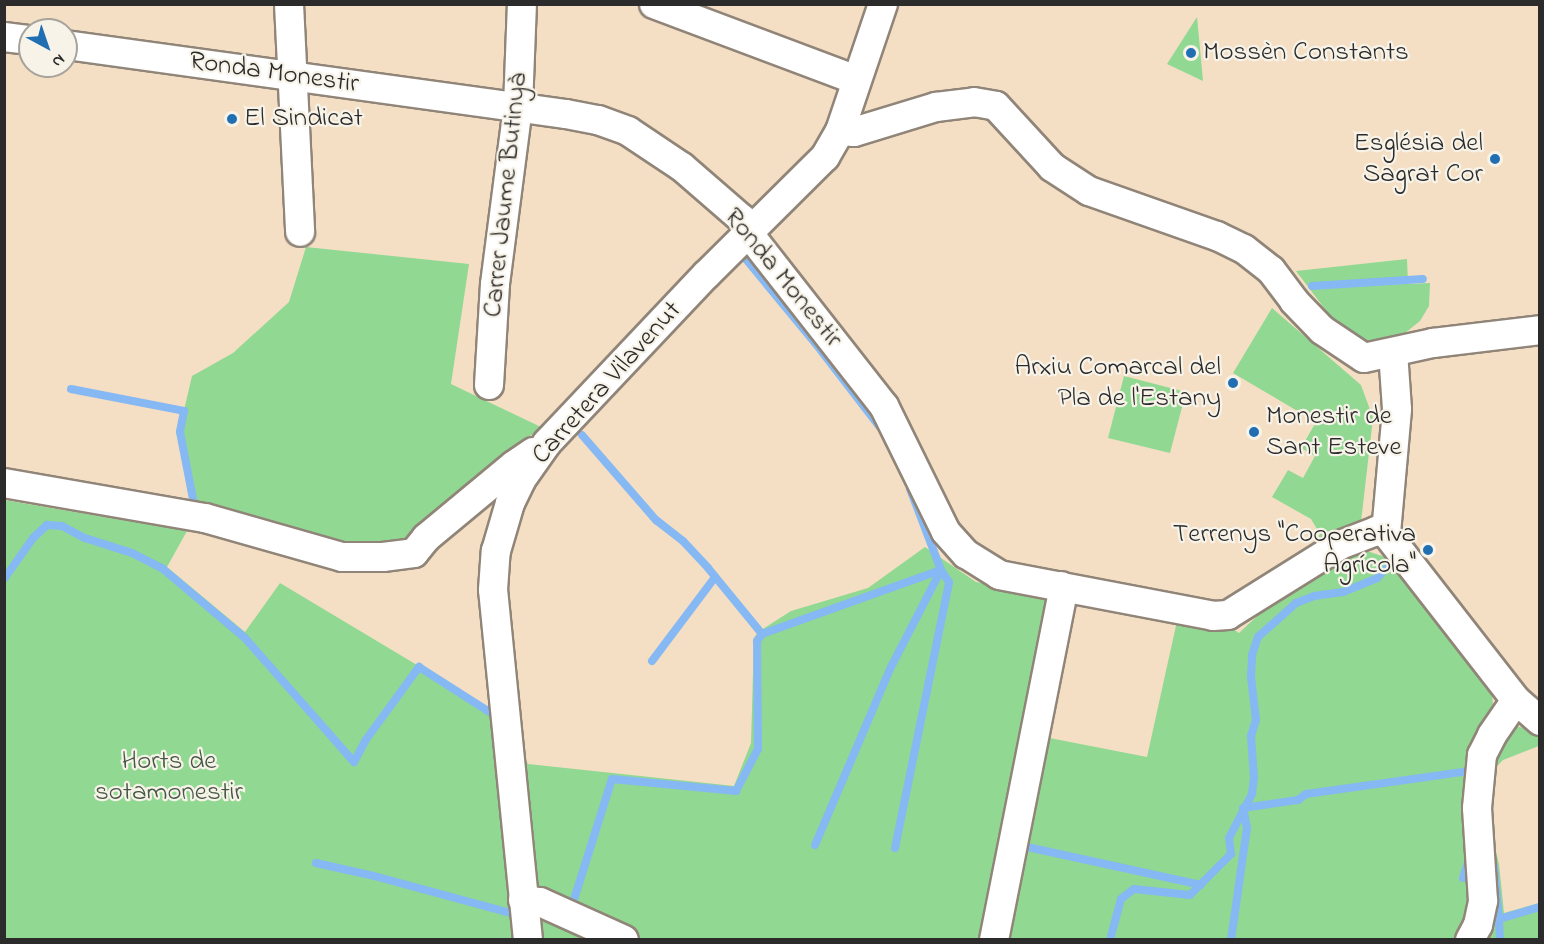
<!DOCTYPE html>
<meta charset="utf-8">
<style>
body{margin:0}
#map{position:relative;width:1544px;height:944px;overflow:hidden;background:#f4dfc5;font-family:"Indie Flower",sans-serif}
div>[style]{position:absolute}
[style*='--x']{left:calc(var(--x)*1px);top:calc(var(--y)*1px);width:calc(var(--w)*1px);rotate:calc(var(--a)*1deg)}
.green>*{inset:0;background:#91d892}
.stream>*{height:8px;margin:-4px;padding:0 4px;transform-origin:4px;border-radius:4px;background:#86b8f3}
.roads{filter:drop-shadow(2px 0 #908578) drop-shadow(-2px 0 #908578) drop-shadow(0 2px #908578) drop-shadow(0 -2px #908578)}
.street>*{height:28px;margin:-14px;padding:0 14px;transform-origin:14px;border-radius:14px;background:#fff}
.dots>*{width:16px;height:16px;translate:-50% -50%;box-sizing:border-box;border:3px solid #f7f3e8;border-radius:50%}
span{translate:-50% -50%;white-space:nowrap;text-align:center;line-height:1.15;-webkit-text-stroke:4.5px #f7f3e8;paint-order:stroke}
.poi-label{font-size:27px;color:#2b2b2b}
.left{translate:0 -50%;text-align:left}
.right{translate:-100% -50%;text-align:right}
.street-label{font-size:27px;color:#2b2b2b}
.park-label{font-size:27px;color:#445645}
.frame{position:absolute;inset:0;border:6px solid #2b2b2b;pointer-events:none}
.north{position:absolute;left:18px;top:18px;width:60px;height:60px;box-sizing:border-box;background:#f7f3e8;border:2px solid #a5a39c;border-radius:50%;rotate:140deg;font-size:16px;font-weight:700;line-height:24px;text-align:center;color:#2b2b2b}
.north::after{content:'';display:block;margin:auto;width:21px;height:27px;background:#1f6fb2;clip-path:polygon(50% 0,100% 100%,50% 72%,0 100%)}
</style>
<div id="map">
<div class="green">
<div style="clip-path:polygon(1197px 17px,1203px 81px,1167px 64px)"></div>
<div style="clip-path:polygon(306px 247px,469px 264px,451px 384px,541px 427px,401px 544px,354px 547px,197px 508px,180px 427px,192px 376px,233px 353px,289px 302px)"></div>
<div style="clip-path:polygon(1407px 259px,1408px 284px,1430px 283px,1429px 306px,1420px 321px,1405px 333px,1382px 341px,1355px 339px,1331px 317px,1296px 271px)"></div>
<div style="clip-path:polygon(1272px 308px,1361px 385px,1373px 418px,1361px 522px,1312px 548px,1320px 534px,1311px 519px,1272px 497px,1288px 470px,1303px 478px,1315px 456px,1301px 448px,1316px 422px,1233px 373px)"></div>
<div style="clip-path:polygon(1124px 376px,1186px 392px,1170px 453px,1108px 438px)"></div>
<div style="clip-path:polygon(4px 500px,187px 531px,167px 567px,245px 632px,280px 583px,417px 665px,495px 718px,528px 764px,734px 786px,751px 743px,754px 638px,758px 632px,791px 611px,868px 588px,925px 547px,976px 582px,1055px 598px,1029px 734px,1147px 757px,1177px 621px,1233px 629px,1239px 633px,1284px 591px,1337px 561px,1367px 551px,1385px 557px,1492px 693px,1496px 741px,1515px 726px,1529px 729px,1539px 738px,1539px 746px,1503px 760px,1491px 772px,1491px 830px,1499px 864px,1504px 913px,1539px 903px,1539px 939px,5px 939px)"></div>
</div>
<div class="stream">
<div style="--x:745;--y:258;--w:112;--a:50.5"></div>
<div style="--x:816;--y:344;--w:108;--a:52.5"></div>
<div style="--x:1312;--y:286;--w:111;--a:-3.6"></div>
<div style="--x:71;--y:389;--w:115;--a:11"></div>
<div style="--x:184;--y:411;--w:21;--a:101"></div>
<div style="--x:180;--y:432;--w:73;--a:79"></div>
<div style="--x:194;--y:504;--w:9;--a:21"></div>
<div style="--x:582;--y:435;--w:113;--a:49"></div>
<div style="--x:656;--y:520;--w:34;--a:38"></div>
<div style="--x:683;--y:541;--w:37;--a:47"></div>
<div style="--x:708;--y:568;--w:85;--a:50.7"></div>
<div style="--x:4;--y:579;--w:50;--a:-54.7"></div>
<div style="--x:33;--y:538;--w:19;--a:-43"></div>
<div style="--x:47;--y:525;--w:15;--a:4"></div>
<div style="--x:62;--y:526;--w:26;--a:28"></div>
<div style="--x:85;--y:538;--w:49;--a:17.7"></div>
<div style="--x:132;--y:553;--w:35;--a:27"></div>
<div style="--x:163;--y:569;--w:107;--a:40.1"></div>
<div style="--x:245;--y:638;--w:165;--a:48.7"></div>
<div style="--x:354;--y:762;--w:24;--a:-62"></div>
<div style="--x:365;--y:741;--w:92;--a:-53.9"></div>
<div style="--x:419;--y:667;--w:89;--a:32.6"></div>
<div style="--x:652;--y:661;--w:105;--a:-53.1"></div>
<div style="--x:815;--y:845;--w:194;--a:-66.9"></div>
<div style="--x:891;--y:667;--w:109;--a:-62.7"></div>
<div style="--x:1018;--y:845;--w:187;--a:12.3"></div>
<div style="--x:895;--y:848;--w:271;--a:-78.5"></div>
<div style="--x:949;--y:582;--w:14;--a:-124"></div>
<div style="--x:941;--y:570;--w:87;--a:-110.9"></div>
<div style="--x:316;--y:863;--w:59;--a:12.6"></div>
<div style="--x:374;--y:876;--w:149;--a:15.2"></div>
<div style="--x:1494;--y:866;--w:53;--a:84.6"></div>
<div style="--x:1463;--y:878;--w:19;--a:-72"></div>
<div style="--x:571;--y:909;--w:136;--a:-72.5"></div>
<div style="--x:612;--y:779;--w:125;--a:5.5"></div>
<div style="--x:736;--y:791;--w:47;--a:-62.4"></div>
<div style="--x:758;--y:749;--w:108;--a:-90.5"></div>
<div style="--x:757;--y:641;--w:9;--a:-54"></div>
<div style="--x:762;--y:634;--w:190;--a:-19.7"></div>
<div style="--x:1110;--y:940;--w:42;--a:-75"></div>
<div style="--x:1121;--y:899;--w:16;--a:-38"></div>
<div style="--x:1134;--y:889;--w:56;--a:6.1"></div>
<div style="--x:1190;--y:895;--w:58;--a:-45"></div>
<div style="--x:1231;--y:854;--w:16;--a:-97"></div>
<div style="--x:1229;--y:838;--w:50;--a:-62.4"></div>
<div style="--x:1252;--y:794;--w:16;--a:-83"></div>
<div style="--x:1254;--y:778;--w:42;--a:-94.1"></div>
<div style="--x:1251;--y:736;--w:17;--a:-73"></div>
<div style="--x:1256;--y:720;--w:43;--a:-96.6"></div>
<div style="--x:1251;--y:677;--w:22;--a:-87"></div>
<div style="--x:1252;--y:655;--w:19;--a:-72"></div>
<div style="--x:1258;--y:637;--w:51;--a:-41.8"></div>
<div style="--x:1296;--y:603;--w:19;--a:-21"></div>
<div style="--x:1314;--y:596;--w:29;--a:-8"></div>
<div style="--x:1343;--y:592;--w:37;--a:-22"></div>
<div style="--x:1377;--y:578;--w:18;--a:-45"></div>
<div style="--x:1231;--y:940;--w:113;--a:-81.9"></div>
<div style="--x:1247;--y:828;--w:20;--a:-101"></div>
<div style="--x:1243;--y:808;--w:56;--a:-8.3"></div>
<div style="--x:1298;--y:800;--w:10;--a:-37"></div>
<div style="--x:1306;--y:794;--w:166;--a:-8"></div>
<div style="--x:1470;--y:771;--w:4;--a:90"></div>
<div style="--x:1500;--y:940;--w:21;--a:-93"></div>
<div style="--x:1499;--y:919;--w:43;--a:-16.3"></div>
</div>
<div class="roads">
<div class="street">
<div style="--x:289;--y:4;--w:228;--a:87.2"></div>
<div style="--x:654;--y:4;--w:216;--a:20.6"></div>
<div style="--x:4;--y:37;--w:26;--a:7"></div>
<div style="--x:66;--y:45;--w:505;--a:7.86"></div>
<div style="--x:566;--y:114;--w:33;--a:11"></div>
<div style="--x:598;--y:120;--w:32;--a:20"></div>
<div style="--x:628;--y:131;--w:65;--a:33.7"></div>
<div style="--x:682;--y:167;--w:79;--a:40.9"></div>
<div style="--x:742;--y:219;--w:17;--a:65"></div>
<div style="--x:749;--y:234;--w:219;--a:51.9"></div>
<div style="--x:884;--y:406;--w:140;--a:63.8"></div>
<div style="--x:946;--y:532;--w:30;--a:48"></div>
<div style="--x:966;--y:554;--w:39;--a:32"></div>
<div style="--x:999;--y:575;--w:218;--a:10.8"></div>
<div style="--x:1213;--y:616;--w:15;--a:-4"></div>
<div style="--x:1228;--y:615;--w:132;--a:-32"></div>
<div style="--x:1340;--y:545;--w:39;--a:-21"></div>
<div style="--x:1376;--y:531;--w:10;--a:11"></div>
<div style="--x:840;--y:131;--w:14;--a:4"></div>
<div style="--x:854;--y:132;--w:86;--a:-17"></div>
<div style="--x:936;--y:107;--w:38;--a:-7"></div>
<div style="--x:974;--y:102;--w:22;--a:10"></div>
<div style="--x:996;--y:106;--w:83;--a:47.4"></div>
<div style="--x:1052;--y:167;--w:44;--a:33"></div>
<div style="--x:1089;--y:191;--w:136;--a:19.4"></div>
<div style="--x:1217;--y:236;--w:30;--a:26"></div>
<div style="--x:1244;--y:249;--w:34;--a:38"></div>
<div style="--x:1271;--y:270;--w:39;--a:53"></div>
<div style="--x:1294;--y:301;--w:40;--a:46"></div>
<div style="--x:1322;--y:330;--w:50;--a:33.7"></div>
<div style="--x:1364;--y:358;--w:71;--a:-12.3"></div>
<div style="--x:1433;--y:343;--w:108;--a:-6.9"></div>
<div style="--x:489;--y:385;--w:101;--a:-86.6"></div>
<div style="--x:495;--y:284;--w:178;--a:-82.6"></div>
<div style="--x:518;--y:107;--w:103;--a:-87.8"></div>
<div style="--x:4;--y:483;--w:204;--a:9.9"></div>
<div style="--x:205;--y:518;--w:142;--a:15.9"></div>
<div style="--x:342;--y:557;--w:41;--a:0"></div>
<div style="--x:383;--y:557;--w:31;--a:-7"></div>
<div style="--x:414;--y:553;--w:19;--a:-51"></div>
<div style="--x:426;--y:538;--w:114;--a:-39.7"></div>
<div style="--x:514;--y:465;--w:23;--a:-34"></div>
<div style="--x:1386;--y:533;--w:212;--a:52.1"></div>
<div style="--x:1516;--y:700;--w:32;--a:41"></div>
<div style="--x:1386;--y:533;--w:124;--a:-84.9"></div>
<div style="--x:1397;--y:409;--w:57;--a:-94"></div>
<div style="--x:523;--y:900;--w:17;--a:7"></div>
<div style="--x:540;--y:902;--w:92;--a:24.3"></div>
<div style="--x:528;--y:940;--w:352;--a:-95.7"></div>
<div style="--x:493;--y:590;--w:39;--a:-86"></div>
<div style="--x:496;--y:551;--w:50;--a:-73.7"></div>
<div style="--x:510;--y:503;--w:25;--a:-64"></div>
<div style="--x:521;--y:480;--w:45;--a:-54.9"></div>
<div style="--x:547;--y:443;--w:231;--a:-46.6"></div>
<div style="--x:706;--y:275;--w:168;--a:-44.8"></div>
<div style="--x:825;--y:157;--w:30;--a:-60"></div>
<div style="--x:840;--y:131;--w:134;--a:-71.3"></div>
<div style="--x:994;--y:940;--w:352;--a:-78.8"></div>
<div style="--x:1062;--y:595;--w:9;--a:-96"></div>
<div style="--x:1470;--y:940;--w:17;--a:-62"></div>
<div style="--x:1478;--y:925;--w:25;--a:-78"></div>
<div style="--x:1483;--y:901;--w:93;--a:-93.7"></div>
<div style="--x:1477;--y:808;--w:53;--a:-84.6"></div>
<div style="--x:1482;--y:755;--w:22;--a:-63"></div>
<div style="--x:1492;--y:735;--w:42;--a:-55.6"></div>
</div>
</div>
<div class="dots">
<div style="left:1191px;top:53px;background:#1f6fb2"></div>
<div style="left:232px;top:119px;background:#1f6fb2"></div>
<div style="left:1495px;top:159px;background:#1f6fb2"></div>
<div style="left:1233px;top:383px;background:#1f6fb2"></div>
<div style="left:1254px;top:432px;background:#1f6fb2"></div>
<div style="left:1428px;top:550px;background:#1f6fb2"></div>
</div>
<div class="poi-label">
<span class="left" style="left:1203px;top:53px">Mossèn Constants</span>
<span class="left" style="left:244px;top:119px">El Sindicat</span>
<span class="right" style="left:1483px;top:159px">Església del<br>Sagrat Cor</span>
<span class="right" style="left:1221px;top:383px">Arxiu Comarcal del<br>Pla de l'Estany</span>
<span class="left" style="left:1266px;top:432px">Monestir de<br>Sant Esteve</span>
<span class="right" style="left:1416px;top:550px">Terrenys "Cooperativa<br>Agrícola"</span>
</div>
<div class="street-label">
<span style="left:274px;top:73px;rotate:8deg">Ronda Monestir</span>
<span style="left:506px;top:195px;rotate:-84deg">Carrer Jaume Butinyà</span>
<span style="left:783px;top:278px;rotate:51deg">Ronda Monestir</span>
<span style="left:607px;top:383px;rotate:-48deg">Carretera Vilavenut</span>
</div>
<div class="park-label">
<span style="left:169px;top:777px">Horts de<br>sotamonestir</span>
</div>
<div class="frame"></div>
<div class="north">N</div>
</div>
